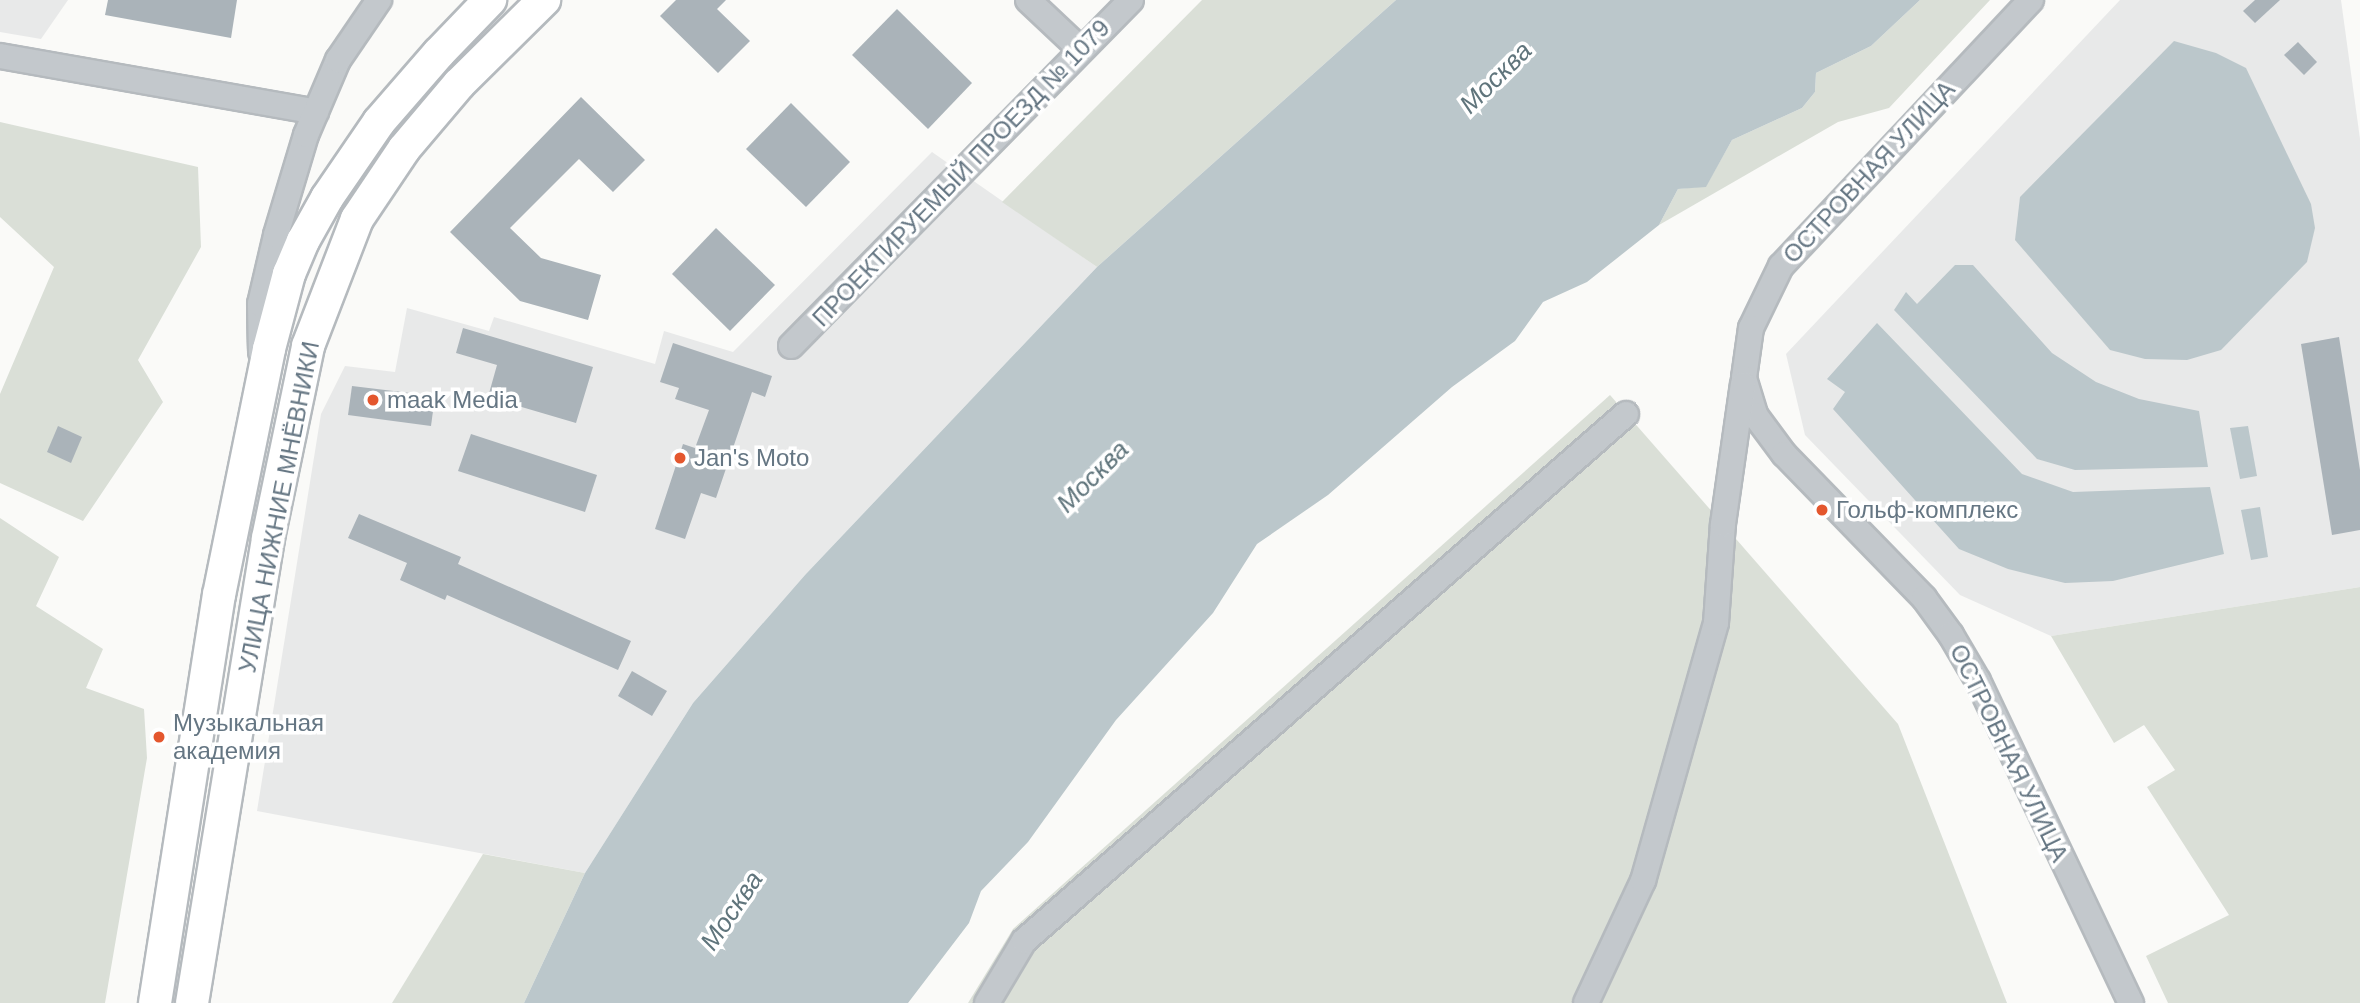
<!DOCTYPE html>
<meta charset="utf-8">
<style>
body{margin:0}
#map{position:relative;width:2360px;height:1003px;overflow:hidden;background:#fafaf8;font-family:Arial,sans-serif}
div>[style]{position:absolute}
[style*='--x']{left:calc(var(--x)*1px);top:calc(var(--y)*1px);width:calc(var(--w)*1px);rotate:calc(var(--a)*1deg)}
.built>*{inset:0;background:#e8e9e9}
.green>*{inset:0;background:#dadfd7}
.water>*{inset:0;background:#bbc7cb}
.building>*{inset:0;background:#aab3b9}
.roads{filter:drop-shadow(2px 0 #b5babe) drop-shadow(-2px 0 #b5babe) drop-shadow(0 2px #b5babe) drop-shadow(0 -2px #b5babe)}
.minor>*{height:24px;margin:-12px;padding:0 12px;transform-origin:12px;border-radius:12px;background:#c3c8cc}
.major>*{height:32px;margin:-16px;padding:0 16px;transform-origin:16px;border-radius:16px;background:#fff}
.dots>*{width:19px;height:19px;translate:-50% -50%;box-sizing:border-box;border:4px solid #fff;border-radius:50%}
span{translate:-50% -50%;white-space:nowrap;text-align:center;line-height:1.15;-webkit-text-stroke:7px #fff;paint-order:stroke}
.street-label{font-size:24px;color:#657683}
.poi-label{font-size:24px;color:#657683}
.left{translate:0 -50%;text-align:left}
.water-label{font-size:26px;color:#60757c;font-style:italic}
</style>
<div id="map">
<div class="built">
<div style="clip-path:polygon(0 0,68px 0,41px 39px,0 32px)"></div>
<div style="clip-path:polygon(2120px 0,2341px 0,2360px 139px,2360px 587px,2051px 636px,1960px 595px,1805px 435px,1786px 354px)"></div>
<div style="clip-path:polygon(932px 152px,1097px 267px,805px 575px,693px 703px,585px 873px,257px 811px,321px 414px,345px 366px,395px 372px,407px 308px,489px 331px,494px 317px,655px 364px,664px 331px,733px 352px)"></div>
</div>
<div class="green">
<div style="clip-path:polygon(1202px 0,1396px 0,1097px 267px,1002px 202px)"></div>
<div style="clip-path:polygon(1920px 0,1990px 0,1889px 108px,1838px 122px,1659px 225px,1678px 189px,1706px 186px,1732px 140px,1802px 108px,1815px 92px,1816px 73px,1871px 46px)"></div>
<div style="clip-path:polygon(0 122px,198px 167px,201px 247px,138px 360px,163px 402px,83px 521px,0 483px,0 394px,54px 267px,0 217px)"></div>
<div style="clip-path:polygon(1610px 395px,1898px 724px,2007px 1003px,968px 1003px,1013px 929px)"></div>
<div style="clip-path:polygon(0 518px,59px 557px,36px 606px,103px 649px,86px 688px,144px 709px,147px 758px,105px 1003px,0 1003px)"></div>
<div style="clip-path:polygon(2360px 587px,2360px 1003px,2168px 1003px,2146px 956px,2229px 915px,2147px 787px,2175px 770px,2144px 725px,2114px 743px,2051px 636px)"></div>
<div style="clip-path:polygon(483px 854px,585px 873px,524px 1003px,392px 1003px)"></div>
</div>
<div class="water">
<div style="clip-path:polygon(1396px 0,1920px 0,1871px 46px,1816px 73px,1815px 92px,1802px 108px,1732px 140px,1706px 187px,1678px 189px,1659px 225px,1587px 282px,1543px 302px,1515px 341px,1452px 387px,1328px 495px,1257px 544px,1213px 613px,1116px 720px,1028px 842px,981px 891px,969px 923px,908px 1003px,524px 1003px,585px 873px,693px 703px,805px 575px,1097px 267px)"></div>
<div style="clip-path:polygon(2174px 41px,2216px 53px,2246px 68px,2311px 204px,2315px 228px,2307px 262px,2221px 350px,2187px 360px,2145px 359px,2110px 350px,2015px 240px,2020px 197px)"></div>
<div style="clip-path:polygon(1955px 265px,1973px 265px,2052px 353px,2096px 382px,2139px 399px,2199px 411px,2208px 467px,2075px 470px,2037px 459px,1894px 310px,1906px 292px,1917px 304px)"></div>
<div style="clip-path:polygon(1877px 323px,2022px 474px,2073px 492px,2210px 487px,2224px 554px,2113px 581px,2065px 583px,2008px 569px,1959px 549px,1833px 409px,1845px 392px,1827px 379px)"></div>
<div style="clip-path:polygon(2248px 426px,2257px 476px,2240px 479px,2230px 428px)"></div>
<div style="clip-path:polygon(2260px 507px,2268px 557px,2251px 560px,2241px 510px)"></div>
</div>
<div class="building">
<div style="clip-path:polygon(108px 0,237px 0,231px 38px,105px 15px)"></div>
<div style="clip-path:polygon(676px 0,726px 0,717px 9px,750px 41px,718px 73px,660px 16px)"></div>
<div style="clip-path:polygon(2255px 0,2280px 0,2255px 23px,2243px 11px)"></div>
<div style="clip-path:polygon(897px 9px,972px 83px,928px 129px,852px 55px)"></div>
<div style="clip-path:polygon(2298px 42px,2317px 62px,2304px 75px,2284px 55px)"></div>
<div style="clip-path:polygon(581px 97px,645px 160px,613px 192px,579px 159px,510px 228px,541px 258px,601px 275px,588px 320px,520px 301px,450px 232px)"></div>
<div style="clip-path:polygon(791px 103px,850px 162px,806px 207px,746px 149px)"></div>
<div style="clip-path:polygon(716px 228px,775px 285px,730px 331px,672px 274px)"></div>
<div style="clip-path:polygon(463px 328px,593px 367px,576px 423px,488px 397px,497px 365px,456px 353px)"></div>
<div style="clip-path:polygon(2339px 337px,2360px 470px,2360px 530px,2332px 535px,2301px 344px)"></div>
<div style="clip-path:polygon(673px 343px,772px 376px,765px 397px,752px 392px,716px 498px,701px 493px,685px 539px,655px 529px,683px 444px,695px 448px,709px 410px,675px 399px,679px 388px,660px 382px)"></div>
<div style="clip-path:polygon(352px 386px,435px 396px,431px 426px,348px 415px)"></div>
<div style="clip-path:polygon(58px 426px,82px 437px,71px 463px,47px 452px)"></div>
<div style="clip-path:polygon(471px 434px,597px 475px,585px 512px,458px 471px)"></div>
<div style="clip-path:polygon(359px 514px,461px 557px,458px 564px,631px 641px,618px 670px,447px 595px,445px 600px,400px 580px,407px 563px,348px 538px)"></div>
<div style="clip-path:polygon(632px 671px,667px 691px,652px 716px,618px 696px)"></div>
</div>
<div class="roads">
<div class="minor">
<div style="--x:1028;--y:0;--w:73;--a:43.3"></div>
<div style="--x:2031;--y:0;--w:365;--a:133.2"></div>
<div style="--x:1781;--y:266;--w:69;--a:115.8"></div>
<div style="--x:1751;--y:328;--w:50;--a:98"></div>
<div style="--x:1744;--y:378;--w:39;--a:73"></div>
<div style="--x:1755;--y:415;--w:49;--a:53.4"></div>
<div style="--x:1784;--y:454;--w:201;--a:45.8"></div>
<div style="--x:1924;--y:598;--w:46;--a:53.9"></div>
<div style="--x:1951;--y:635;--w:53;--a:59.6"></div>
<div style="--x:1978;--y:681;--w:357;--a:64.6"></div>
<div style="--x:0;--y:56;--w:321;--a:10"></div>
<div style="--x:791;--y:346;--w:485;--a:-45.5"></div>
<div style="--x:261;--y:352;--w:48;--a:-91.2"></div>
<div style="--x:260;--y:304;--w:71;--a:-76.9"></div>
<div style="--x:276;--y:235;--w:104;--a:-73.3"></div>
<div style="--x:306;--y:135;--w:82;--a:-66.9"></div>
<div style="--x:338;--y:60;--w:73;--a:-55.7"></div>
<div style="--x:987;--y:1003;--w:72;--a:-59.2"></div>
<div style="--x:1024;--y:941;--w:800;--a:-41.2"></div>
<div style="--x:1586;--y:1003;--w:135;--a:-65"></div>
<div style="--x:1643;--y:881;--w:268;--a:-74.2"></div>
<div style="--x:1716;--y:623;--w:99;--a:-86"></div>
<div style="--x:1723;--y:524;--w:141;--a:-81.9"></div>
</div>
<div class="major">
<div style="--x:155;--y:1003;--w:413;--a:-81.1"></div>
<div style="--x:219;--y:595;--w:251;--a:-78.5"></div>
<div style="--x:269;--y:349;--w:78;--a:-75.1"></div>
<div style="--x:289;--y:274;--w:36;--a:-67"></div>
<div style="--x:303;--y:241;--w:49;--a:-60.8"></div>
<div style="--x:327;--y:198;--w:92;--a:-55.6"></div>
<div style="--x:379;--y:122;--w:91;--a:-49"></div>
<div style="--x:439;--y:53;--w:74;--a:-46.1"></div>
<div style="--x:192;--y:1003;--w:471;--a:-80.7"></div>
<div style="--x:268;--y:538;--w:196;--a:-78.2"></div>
<div style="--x:308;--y:346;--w:136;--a:-68.9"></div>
<div style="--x:357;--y:219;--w:84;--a:-56.1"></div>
<div style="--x:404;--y:149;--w:85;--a:-49.8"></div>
<div style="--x:459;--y:84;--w:120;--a:-44.7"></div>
</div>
</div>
<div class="dots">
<div style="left:373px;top:400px;background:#e4572e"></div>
<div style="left:680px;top:458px;background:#e4572e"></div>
<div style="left:1822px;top:510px;background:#e4572e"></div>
<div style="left:159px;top:737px;background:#e4572e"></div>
</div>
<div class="street-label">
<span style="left:1869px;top:172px;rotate:-47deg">ОСТРОВНАЯ УЛИЦА</span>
<span style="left:961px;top:173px;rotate:-46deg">ПРОЕКТИРУЕМЫЙ ПРОЕЗД № 1079</span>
<span style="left:279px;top:507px;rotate:-79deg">УЛИЦА НИЖНИЕ МНЁВНИКИ</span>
<span style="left:2009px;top:753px;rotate:64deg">ОСТРОВНАЯ УЛИЦА</span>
</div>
<div class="poi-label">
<span class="left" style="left:387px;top:400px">maak Media</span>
<span class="left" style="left:694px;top:458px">Jan's Moto</span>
<span class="left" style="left:1836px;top:510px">Гольф-комплекс</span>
<span class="left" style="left:173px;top:737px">Музыкальная<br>академия</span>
</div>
<div class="water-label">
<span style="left:1496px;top:78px;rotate:-45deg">Москва</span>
<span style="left:1093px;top:477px;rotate:-45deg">Москва</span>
<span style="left:732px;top:911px;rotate:-56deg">Москва</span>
</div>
</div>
